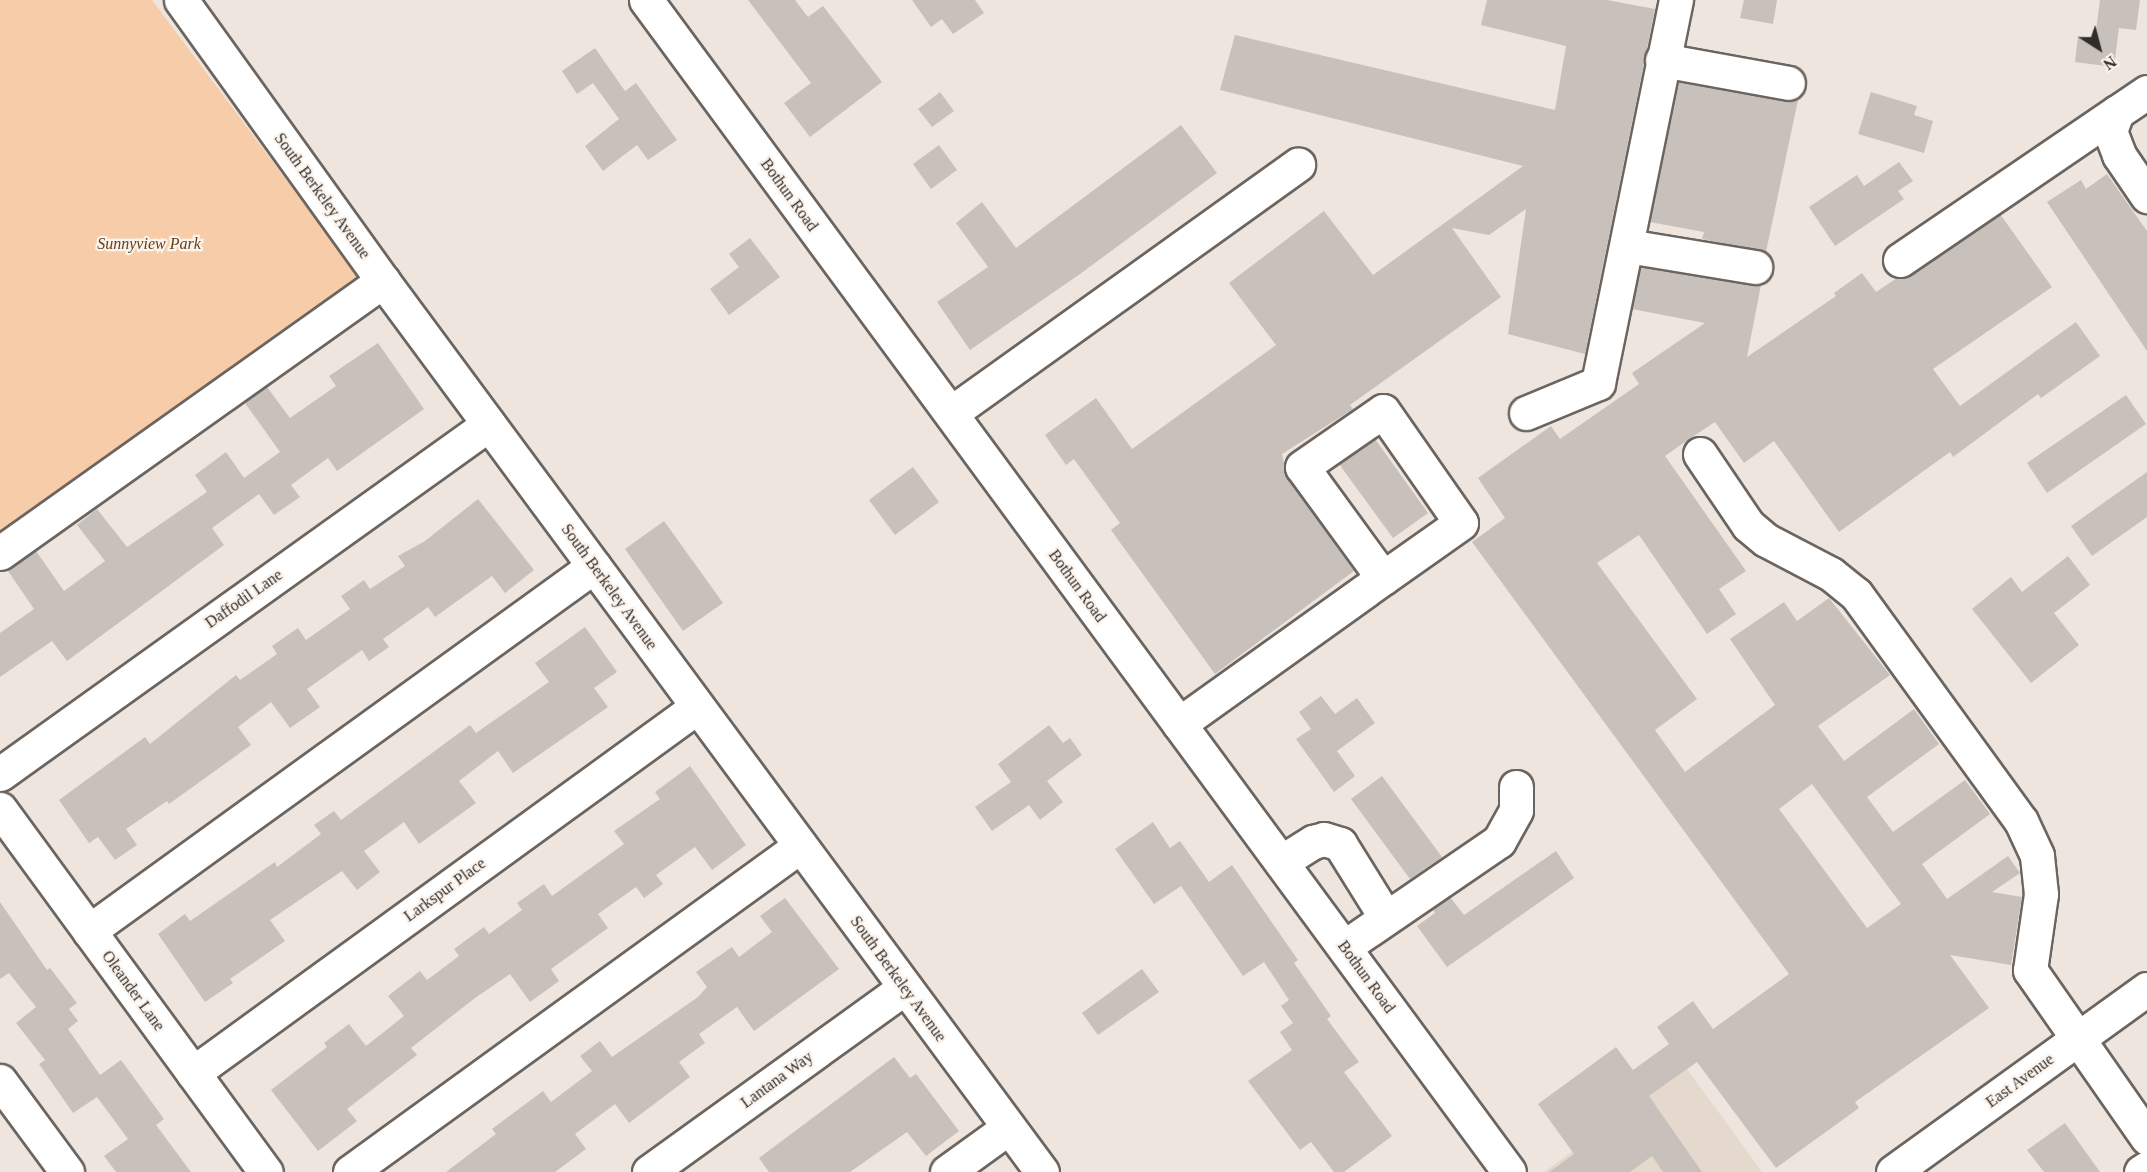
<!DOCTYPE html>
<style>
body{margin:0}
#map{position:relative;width:2147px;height:1172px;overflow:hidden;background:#eee5df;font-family:Georgia,serif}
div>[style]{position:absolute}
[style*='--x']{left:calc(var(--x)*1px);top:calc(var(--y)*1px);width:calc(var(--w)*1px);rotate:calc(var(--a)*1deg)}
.built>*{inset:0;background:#e5d8cc}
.green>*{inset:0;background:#f6cca9}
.building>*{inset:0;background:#c8c0ba}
.roads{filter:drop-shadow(2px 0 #6c655f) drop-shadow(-2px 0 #6c655f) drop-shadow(0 2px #6c655f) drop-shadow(0 -2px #6c655f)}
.minor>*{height:33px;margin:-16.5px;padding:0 16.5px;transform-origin:16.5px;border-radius:16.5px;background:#fff}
.major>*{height:33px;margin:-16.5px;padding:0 16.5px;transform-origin:16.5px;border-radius:16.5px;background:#fff}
span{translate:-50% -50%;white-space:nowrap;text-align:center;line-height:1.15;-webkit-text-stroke:4.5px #fbf3ec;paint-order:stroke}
.street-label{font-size:16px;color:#2f2c2a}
.park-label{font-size:16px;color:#643d17;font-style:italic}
.north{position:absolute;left:2069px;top:18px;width:60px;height:60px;-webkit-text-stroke:4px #fbf3ec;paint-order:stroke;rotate:144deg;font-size:16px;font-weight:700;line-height:24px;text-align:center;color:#2f2c2a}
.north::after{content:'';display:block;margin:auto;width:21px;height:27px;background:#2f2c2a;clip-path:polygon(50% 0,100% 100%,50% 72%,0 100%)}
</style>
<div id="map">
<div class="built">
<div style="clip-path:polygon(1687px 1069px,1762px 1172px,1544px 1172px)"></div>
</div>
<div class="green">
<div style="clip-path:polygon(0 0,152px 0,361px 280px,0 535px)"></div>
</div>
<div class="building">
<div style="clip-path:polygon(748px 0,795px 0,808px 17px,823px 6px,882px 82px,810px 137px,784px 103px,811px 83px)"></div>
<div style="clip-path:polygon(912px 0,975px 0,984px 13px,953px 34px,942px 19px,931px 27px)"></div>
<div style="clip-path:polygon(1487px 0,1607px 0,1655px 9px,1585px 354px,1508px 334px,1526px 209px,1489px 235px,1452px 228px,1501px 297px,1350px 405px,1353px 409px,1282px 454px,1287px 478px,1354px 571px,1215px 674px,1111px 530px,1120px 523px,1074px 459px,1066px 465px,1045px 435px,1096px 398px,1132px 449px,1276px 345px,1229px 283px,1324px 211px,1373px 275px,1523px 166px,1220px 90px,1235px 35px,1555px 110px,1566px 46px,1481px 25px)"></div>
<div style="clip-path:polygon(1744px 0,1777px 0,1773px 24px,1740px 18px)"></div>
<div style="clip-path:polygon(2100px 0,2140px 0,2136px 30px,2119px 28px,2114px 67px,2075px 62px,2078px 36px,2095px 38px)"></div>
<div style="clip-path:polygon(595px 48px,625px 91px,636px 83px,677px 140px,648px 160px,637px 145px,603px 171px,585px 146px,619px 119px,593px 83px,577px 94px,562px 71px)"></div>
<div style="clip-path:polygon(1678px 82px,1785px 101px,1798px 100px,1766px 252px,1702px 239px,1704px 232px,1650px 222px)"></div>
<div style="clip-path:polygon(940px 92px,954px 111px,932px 127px,918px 109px)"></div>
<div style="clip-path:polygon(1871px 92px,1917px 106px,1914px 115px,1933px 121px,1924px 153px,1858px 134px)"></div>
<div style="clip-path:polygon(1181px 125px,1217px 173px,1080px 274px,970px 350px,937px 302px,988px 267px,956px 223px,982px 202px,1016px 248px)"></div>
<div style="clip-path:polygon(939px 145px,957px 170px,931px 189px,913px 164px)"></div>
<div style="clip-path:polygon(1899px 162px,1913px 181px,1898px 191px,1904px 199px,1835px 246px,1809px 207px,1857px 175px,1864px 186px)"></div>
<div style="clip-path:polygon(2107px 174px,2147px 231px,2147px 351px,2047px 202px,2081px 180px,2086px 189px)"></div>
<div style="clip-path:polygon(evenodd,2000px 214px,2052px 287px,1933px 369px,1960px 406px,2076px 322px,2100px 356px,2041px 398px,2038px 394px,1953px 457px,1950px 452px,1839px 532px,1774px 441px,1744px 463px,1715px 422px,1689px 439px,1665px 456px,1746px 571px,1719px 589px,1736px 614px,1707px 634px,1639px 535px,1597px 563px,1697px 699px,1655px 730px,1685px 772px,1775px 705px,1730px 639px,1784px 602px,1797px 621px,1829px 598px,1890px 675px,1818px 726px,1844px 761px,1914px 709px,1939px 744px,1867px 797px,1893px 832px,1965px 780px,1990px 814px,1922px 864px,1947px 899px,2008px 856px,2020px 873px,1992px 892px,2022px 897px,2011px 965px,1950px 955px,1989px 1008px,1855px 1102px,1859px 1108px,1776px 1168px,1697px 1062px,1649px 1096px,1702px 1172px,1663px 1172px,1652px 1156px,1630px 1172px,1549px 1172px,1574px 1154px,1538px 1104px,1616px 1047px,1633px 1070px,1669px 1044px,1657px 1027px,1693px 1001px,1713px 1029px,1789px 974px,1472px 542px,1505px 518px,1478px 478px,1551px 426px,1560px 439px,1639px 384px,1632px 373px,1705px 323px,1632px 309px,1641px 267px,1761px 285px,1747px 357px,1836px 296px,1834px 293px,1862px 273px,1876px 292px,1897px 278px,1911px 275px,2000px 214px,1812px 784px,1901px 904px,1867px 928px,1779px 809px,1812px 784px)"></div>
<div style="clip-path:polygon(750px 238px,780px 277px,729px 315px,710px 289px,739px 267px,729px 254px)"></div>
<div style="clip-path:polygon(378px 343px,424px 409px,337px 471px,328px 458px,291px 485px,300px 497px,274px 515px,259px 494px,212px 528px,224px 545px,67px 661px,52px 641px,0 677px,0 633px,34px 609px,8px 571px,36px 551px,64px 591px,105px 561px,77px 525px,97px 509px,127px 547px,207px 492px,195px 475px,226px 452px,244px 478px,280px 452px,245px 403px,267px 387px,290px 418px,336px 386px,329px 376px)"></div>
<div style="clip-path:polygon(2126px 395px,2146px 424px,2047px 493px,2027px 463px)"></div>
<div style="clip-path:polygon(1375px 439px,1428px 513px,1393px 538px,1339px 464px)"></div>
<div style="clip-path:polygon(913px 467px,939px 502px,895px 535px,869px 500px)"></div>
<div style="clip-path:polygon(2147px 472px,2147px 517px,2092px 556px,2071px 526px)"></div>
<div style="clip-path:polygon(478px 499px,534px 570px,505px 593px,492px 576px,435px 617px,428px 607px,383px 639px,389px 647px,369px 661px,362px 650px,307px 689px,320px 707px,290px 728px,271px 702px,238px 727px,251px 745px,169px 804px,167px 801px,126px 829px,137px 845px,115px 860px,98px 837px,89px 843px,59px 800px,145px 737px,150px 744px,236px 675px,240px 680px,277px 654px,272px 646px,298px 628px,306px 640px,350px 609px,341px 596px,364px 580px,370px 589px,405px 566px,398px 556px,425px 541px)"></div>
<div style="clip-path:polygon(664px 521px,723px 603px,683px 631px,625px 549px)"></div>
<div style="clip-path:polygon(2068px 556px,2090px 585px,2054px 613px,2079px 645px,2031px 683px,1972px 609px,2011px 577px,2022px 592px)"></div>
<div style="clip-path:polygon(585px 627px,617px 672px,594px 688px,608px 707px,513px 773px,498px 751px,459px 781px,476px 803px,419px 844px,404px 822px,364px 851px,380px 872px,357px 890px,342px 871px,270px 920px,285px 941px,230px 979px,233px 983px,205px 1002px,158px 934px,185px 914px,190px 921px,275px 862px,277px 867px,321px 834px,314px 825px,334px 811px,341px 820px,470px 725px,476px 733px,549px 682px,535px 663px)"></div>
<div style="clip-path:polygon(1321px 696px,1335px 714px,1357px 698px,1375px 723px,1337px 751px,1355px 776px,1334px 792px,1296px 739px,1311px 729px,1299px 712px)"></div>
<div style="clip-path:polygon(1049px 725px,1063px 743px,1070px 738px,1082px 755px,1047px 781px,1063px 802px,1040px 820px,1029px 805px,992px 831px,975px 807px,1011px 782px,998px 764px)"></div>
<div style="clip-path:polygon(690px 766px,746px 845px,712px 870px,695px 847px,656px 875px,663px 884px,644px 898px,636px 887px,598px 914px,608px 928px,551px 969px,559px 981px,530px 1002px,510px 974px,475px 998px,411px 1048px,417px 1055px,347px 1109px,357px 1121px,318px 1151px,271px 1090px,327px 1047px,324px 1043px,349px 1024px,366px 1046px,404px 1016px,388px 996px,420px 971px,427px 980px,459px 956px,454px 949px,484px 927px,489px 934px,522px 910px,517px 903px,544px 884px,552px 896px,624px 844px,614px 831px,660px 799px,655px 792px)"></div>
<div style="clip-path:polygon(1382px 776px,1442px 857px,1410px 879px,1351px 799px)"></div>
<div style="clip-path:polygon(1153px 822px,1170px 848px,1180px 841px,1209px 882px,1232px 865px,1298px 960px,1294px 963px,1331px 1016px,1327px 1019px,1359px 1062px,1344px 1072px,1392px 1136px,1344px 1172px,1334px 1172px,1311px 1142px,1300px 1150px,1248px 1081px,1292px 1050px,1280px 1032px,1293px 1023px,1281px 1006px,1289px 1000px,1264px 962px,1243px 976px,1181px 886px,1154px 904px,1115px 849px)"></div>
<div style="clip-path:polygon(1556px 851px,1574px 878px,1447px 967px,1417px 926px,1435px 913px,1433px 909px,1450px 897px,1464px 915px)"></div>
<div style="clip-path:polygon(785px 898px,839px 969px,754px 1031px,737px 1007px,699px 1034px,705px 1043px,679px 1062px,690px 1077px,629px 1123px,615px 1104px,575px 1134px,586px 1149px,555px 1172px,446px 1172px,496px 1134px,492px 1129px,543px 1091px,551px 1102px,592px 1071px,580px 1056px,600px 1041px,612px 1057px,698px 997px,707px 987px,696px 972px,732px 947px,739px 957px,772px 932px,760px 916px)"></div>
<div style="clip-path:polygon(0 902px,47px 970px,50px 968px,77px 1003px,69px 1009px,78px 1021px,68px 1029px,100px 1075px,121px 1060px,164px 1119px,156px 1125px,191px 1172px,116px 1172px,104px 1156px,128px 1139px,97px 1097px,73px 1113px,39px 1064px,45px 1060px,16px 1023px,36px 1007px,9px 973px,0 979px)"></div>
<div style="clip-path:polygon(1142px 969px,1159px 992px,1098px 1035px,1082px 1013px)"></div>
<div style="clip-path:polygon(894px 1057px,910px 1078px,916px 1074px,959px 1131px,926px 1156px,907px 1132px,850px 1172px,769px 1172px,759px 1158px)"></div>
<div style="clip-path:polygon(2065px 1123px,2100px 1172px,2044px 1172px,2027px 1150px)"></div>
</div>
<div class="roads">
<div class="minor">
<div style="--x:181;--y:0;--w:346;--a:54.3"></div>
<div style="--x:383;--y:281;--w:1108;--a:53.51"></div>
<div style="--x:646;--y:0;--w:1455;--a:53.63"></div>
<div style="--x:1662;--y:60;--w:128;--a:10.3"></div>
<div style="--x:2147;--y:92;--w:36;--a:146"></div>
<div style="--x:2117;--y:112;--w:20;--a:110"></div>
<div style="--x:2110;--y:131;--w:26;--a:69"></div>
<div style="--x:2119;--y:155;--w:50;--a:55.7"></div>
<div style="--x:1627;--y:246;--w:130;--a:9.3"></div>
<div style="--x:1900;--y:260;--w:263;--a:-34.3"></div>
<div style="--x:951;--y:413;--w:427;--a:-35.6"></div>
<div style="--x:1526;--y:413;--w:78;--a:-22.6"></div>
<div style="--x:1598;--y:383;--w:391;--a:-78.5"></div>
<div style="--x:1700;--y:454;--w:86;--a:55.9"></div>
<div style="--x:1748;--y:525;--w:23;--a:40"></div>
<div style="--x:1766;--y:540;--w:73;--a:27.6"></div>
<div style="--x:1831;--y:574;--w:32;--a:39"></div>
<div style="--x:1856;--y:594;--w:281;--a:54"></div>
<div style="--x:2021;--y:821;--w:38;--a:65"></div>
<div style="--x:2037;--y:856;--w:38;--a:84"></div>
<div style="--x:2041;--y:894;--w:77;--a:98.2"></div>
<div style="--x:2030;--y:970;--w:205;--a:55.1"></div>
<div style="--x:0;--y:553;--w:470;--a:-35.4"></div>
<div style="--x:1179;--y:724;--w:251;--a:-35.6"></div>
<div style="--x:1383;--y:578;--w:137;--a:-126.1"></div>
<div style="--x:1302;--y:467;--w:98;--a:-34.7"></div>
<div style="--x:1383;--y:411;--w:136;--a:55.1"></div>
<div style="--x:1461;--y:523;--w:95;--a:144.8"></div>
<div style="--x:0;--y:774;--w:601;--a:-35.59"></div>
<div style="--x:0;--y:809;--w:450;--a:53.8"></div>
<div style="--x:1281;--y:862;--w:38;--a:-32"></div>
<div style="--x:1313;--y:842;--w:11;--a:-15"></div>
<div style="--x:1324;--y:839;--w:17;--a:17"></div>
<div style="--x:1340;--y:844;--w:87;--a:58.1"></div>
<div style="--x:89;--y:931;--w:623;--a:-35.86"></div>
<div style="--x:1344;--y:947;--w:188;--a:-34.4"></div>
<div style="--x:1499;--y:841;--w:35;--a:-61"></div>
<div style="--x:1516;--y:810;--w:23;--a:-90"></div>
<div style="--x:193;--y:1073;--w:623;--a:-35.99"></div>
<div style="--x:0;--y:1081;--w:113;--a:53.6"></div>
<div style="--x:350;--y:1172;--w:556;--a:-35.92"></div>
<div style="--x:649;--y:1172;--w:314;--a:-35.8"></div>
<div style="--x:947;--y:1172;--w:75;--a:-35.8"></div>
<div style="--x:2141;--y:1172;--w:7;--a:-34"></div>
</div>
<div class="major">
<div style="--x:1893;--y:1172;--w:313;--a:-35.8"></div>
</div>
</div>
<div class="street-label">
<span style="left:789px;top:195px;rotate:54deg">Bothun Road</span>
<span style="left:322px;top:196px;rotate:54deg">South Berkeley Avenue</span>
<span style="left:1077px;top:586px;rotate:54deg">Bothun Road</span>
<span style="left:609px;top:587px;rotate:54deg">South Berkeley Avenue</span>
<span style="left:244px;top:599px;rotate:-35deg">Daffodil Lane</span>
<span style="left:445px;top:890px;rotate:-36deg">Larkspur Place</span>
<span style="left:1366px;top:977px;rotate:54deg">Bothun Road</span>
<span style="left:898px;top:979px;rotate:54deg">South Berkeley Avenue</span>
<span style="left:133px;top:991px;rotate:54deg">Oleander Lane</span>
<span style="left:777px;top:1080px;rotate:-36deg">Lantana Way</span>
<span style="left:2020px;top:1081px;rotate:-36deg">East Avenue</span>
</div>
<div class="park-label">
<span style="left:149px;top:244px">Sunnyview Park</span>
</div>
<div class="north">N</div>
</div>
